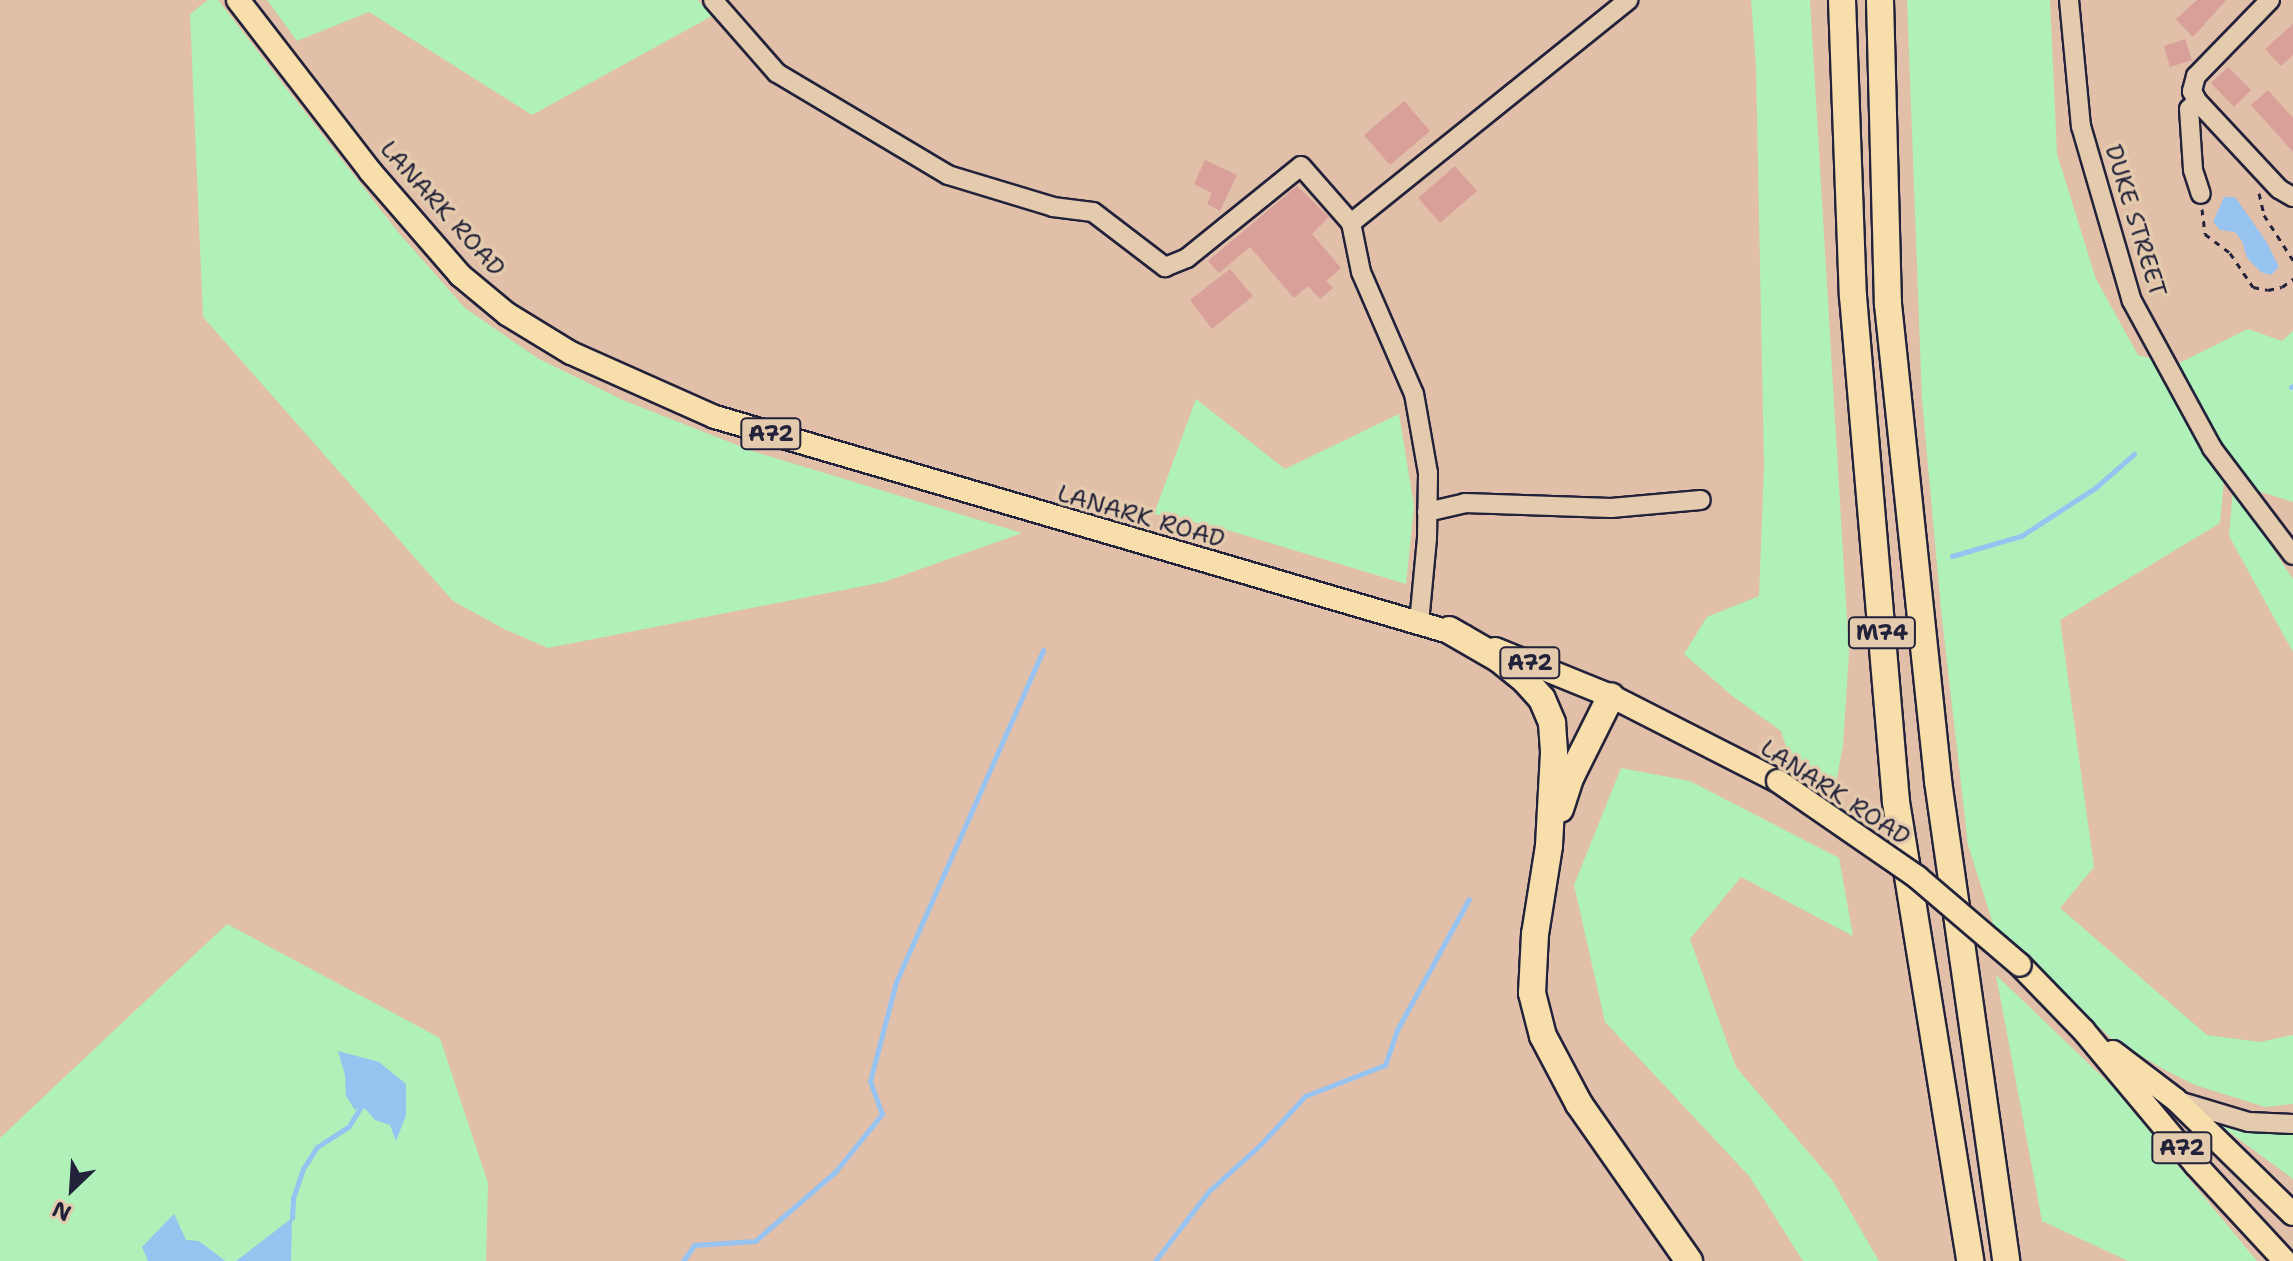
<!DOCTYPE html>
<style>
body{margin:0}
#map{position:relative;width:2293px;height:1261px;overflow:hidden;background:#e2bfa8;font-family:"Shantell Sans",sans-serif}
div>[style]{position:absolute}
[style*='--x']{left:calc(var(--x)*1px);top:calc(var(--y)*1px);width:calc(var(--w)*1px);rotate:calc(var(--a)*1deg)}
.green>*{inset:0;background:#aff1b9}
.water>*{inset:0;background:#97c3f0}
.stream>*{height:5px;margin:-2.5px;padding:0 2.5px;transform-origin:2.5px;border-radius:2.5px;background:#97c3f0}
.building>*{inset:0;background:#d8a099}
.path>*{height:3px;margin-top:-1.5px;transform-origin:0;background:repeating-linear-gradient(90deg,#22223b 0 6px,transparent 0 12px)}
.roads{filter:drop-shadow(2px 0 #22223b) drop-shadow(-2px 0 #22223b) drop-shadow(0 2px #22223b) drop-shadow(0 -2px #22223b)}
.minor>*{height:18px;margin:-9px;padding:0 9px;transform-origin:9px;border-radius:9px;background:#e5cbad}
.major>*{height:22px;margin:-11px;padding:0 11px;transform-origin:11px;border-radius:11px;background:#f8deab}
.highway>*{height:26px;margin:-13px;padding:0 13px;transform-origin:13px;border-radius:13px;background:#f8deab}
.bridges{filter:drop-shadow(2px 0 #22223b) drop-shadow(-2px 0 #22223b) drop-shadow(0 2px #22223b) drop-shadow(0 -2px #22223b)}
.major-bridge>*{height:22px;margin:-11px;padding:0 11px;transform-origin:11px;border-radius:11px;background:#f8deab}
span{translate:-50% -50%;white-space:nowrap;text-align:center;line-height:1.15;-webkit-text-stroke:7px #e5cbad;paint-order:stroke}
.shield-label span{padding:2px 6px;background:#e5cbad;border:2px solid;border-radius:6px;-webkit-text-stroke-width:0}
.shield-label{font-size:22px;color:#22223b;font-weight:700}
.street-label{font-size:24px;color:#22223b}
.north{position:absolute;left:32px;top:1149px;width:80px;height:80px;-webkit-text-stroke:6px #e5cbad;paint-order:stroke;rotate:205deg;font-size:22px;font-weight:700;line-height:32px;text-align:center;color:#22223b}
.north::after{content:'';display:block;margin:auto;width:28px;height:36px;background:#22223b;clip-path:polygon(50% 0,100% 100%,50% 72%,0 100%)}
</style>
<div id="map">
<div class="green">
<div style="clip-path:polygon(208px 0,218px 0,398px 232px,465px 308px,539px 359px,623px 400px,752px 451px,1022px 533px,884px 582px,548px 648px,506px 630px,453px 601px,203px 317px,190px 14px)"></div>
<div style="clip-path:polygon(267px 0,698px 0,712px 16px,532px 115px,369px 12px,297px 41px)"></div>
<div style="clip-path:polygon(1751px 0,1810px 0,1849px 654px,1843px 744px,1835px 790px,1790px 759px,1781px 731px,1731px 695px,1684px 654px,1707px 617px,1759px 596px,1764px 466px,1756px 66px)"></div>
<div style="clip-path:polygon(1907px 0,2050px 0,2057px 154px,2096px 279px,2138px 355px,2175px 365px,2248px 329px,2282px 341px,2293px 331px,2293px 502px,2224px 480px,2220px 523px,2060px 620px,2094px 867px,2060px 908px,2207px 1035px,2260px 1042px,2293px 1035px,2293px 1104px,2265px 1107px,2195px 1085px,2167px 1071px,2112px 1039px,1995px 930px,1968px 845px,1941px 609px,1922px 399px)"></div>
<div style="clip-path:polygon(1196px 399px,1285px 469px,1399px 414px,1414px 506px,1406px 584px,1217px 527px,1154px 514px)"></div>
<div style="clip-path:polygon(2233px 489px,2293px 579px,2293px 652px,2229px 536px)"></div>
<div style="clip-path:polygon(1621px 768px,1690px 781px,1839px 858px,1853px 936px,1741px 877px,1690px 939px,1736px 1067px,1832px 1180px,1879px 1261px,1803px 1261px,1749px 1176px,1605px 1022px,1574px 885px)"></div>
<div style="clip-path:polygon(227px 924px,440px 1038px,488px 1183px,486px 1261px,0 1261px,0 1138px)"></div>
<div style="clip-path:polygon(1996px 975px,2112px 1086px,2257px 1261px,2128px 1261px,2042px 1221px)"></div>
<div style="clip-path:polygon(2207px 1116px,2293px 1130px,2293px 1179px)"></div>
</div>
<div class="water">
<div style="clip-path:polygon(2224px 197px,2235px 197px,2266px 241px,2279px 267px,2271px 275px,2261px 272px,2247px 258px,2242px 241px,2235px 232px,2220px 230px,2213px 222px)"></div>
<div style="clip-path:polygon(338px 1051px,379px 1062px,406px 1084px,406px 1115px,396px 1141px,390px 1125px,375px 1120px,362px 1105px,355px 1110px,346px 1096px,345px 1075px)"></div>
<div style="clip-path:polygon(174px 1214px,186px 1240px,199px 1241px,225px 1261px,148px 1261px,142px 1247px)"></div>
<div style="clip-path:polygon(292px 1218px,291px 1261px,236px 1261px)"></div>
</div>
<div class="stream">
<div style="--x:2291;--y:387;--w:2;--a:-27"></div>
<div style="--x:1952;--y:556;--w:72;--a:-16.2"></div>
<div style="--x:2021;--y:536;--w:88;--a:-33"></div>
<div style="--x:2095;--y:488;--w:52;--a:-41.1"></div>
<div style="--x:292;--y:1218;--w:20;--a:-87"></div>
<div style="--x:293;--y:1198;--w:31;--a:-71"></div>
<div style="--x:303;--y:1169;--w:26;--a:-58"></div>
<div style="--x:317;--y:1147;--w:38;--a:-33"></div>
<div style="--x:349;--y:1126;--w:25;--a:-58"></div>
<div style="--x:683;--y:1261;--w:19;--a:-55"></div>
<div style="--x:694;--y:1245;--w:61;--a:-3.8"></div>
<div style="--x:755;--y:1241;--w:106;--a:-40.8"></div>
<div style="--x:835;--y:1172;--w:75;--a:-51"></div>
<div style="--x:882;--y:1114;--w:35;--a:-110"></div>
<div style="--x:870;--y:1081;--w:102;--a:-75.3"></div>
<div style="--x:896;--y:982;--w:363;--a:-66.1"></div>
<div style="--x:1155;--y:1261;--w:88;--a:-52.4"></div>
<div style="--x:1209;--y:1191;--w:70;--a:-42.1"></div>
<div style="--x:1261;--y:1144;--w:65;--a:-47.5"></div>
<div style="--x:1305;--y:1096;--w:86;--a:-21.2"></div>
<div style="--x:1385;--y:1065;--w:39;--a:-71"></div>
<div style="--x:1398;--y:1028;--w:147;--a:-61.2"></div>
</div>
<div class="building">
<div style="clip-path:polygon(2197px 0,2226px 0,2193px 37px,2176px 19px)"></div>
<div style="clip-path:polygon(2293px 24px,2293px 55px,2281px 66px,2265px 49px)"></div>
<div style="clip-path:polygon(2185px 39px,2192px 60px,2170px 67px,2164px 46px)"></div>
<div style="clip-path:polygon(2228px 67px,2251px 90px,2234px 107px,2211px 83px)"></div>
<div style="clip-path:polygon(2268px 90px,2293px 118px,2293px 152px,2251px 105px)"></div>
<div style="clip-path:polygon(1404px 101px,1430px 131px,1390px 165px,1364px 135px)"></div>
<div style="clip-path:polygon(1205px 160px,1237px 175px,1220px 211px,1207px 204px,1212px 193px,1194px 184px)"></div>
<div style="clip-path:polygon(1455px 166px,1477px 191px,1440px 223px,1418px 198px)"></div>
<div style="clip-path:polygon(1297px 186px,1329px 217px,1312px 234px,1341px 268px,1326px 281px,1333px 288px,1320px 299px,1308px 286px,1294px 298px,1250px 247px,1219px 273px,1208px 261px)"></div>
<div style="clip-path:polygon(1230px 269px,1253px 296px,1212px 329px,1190px 300px)"></div>
</div>
<div class="path">
<div style="--x:2259;--y:193;--w:23;--a:77"></div>
<div style="--x:2264;--y:215;--w:54;--a:57.2"></div>
<div style="--x:2202;--y:209;--w:25;--a:83"></div>
<div style="--x:2205;--y:234;--w:31;--a:37"></div>
<div style="--x:2230;--y:253;--w:41;--a:55.9"></div>
<div style="--x:2253;--y:287;--w:15;--a:11"></div>
<div style="--x:2268;--y:290;--w:14;--a:-12"></div>
<div style="--x:2282;--y:287;--w:14;--a:-36"></div>
</div>
<div class="roads">
<div class="minor">
<div style="--x:713;--y:0;--w:97;--a:48.8"></div>
<div style="--x:777;--y:73;--w:199;--a:30.8"></div>
<div style="--x:948;--y:175;--w:110;--a:16.9"></div>
<div style="--x:1053;--y:207;--w:40;--a:7.1"></div>
<div style="--x:1093;--y:212;--w:91;--a:37.4"></div>
<div style="--x:1165;--y:267;--w:24;--a:-22"></div>
<div style="--x:1187;--y:258;--w:146;--a:-38.9"></div>
<div style="--x:1301;--y:166;--w:76;--a:48.7"></div>
<div style="--x:2069;--y:0;--w:127;--a:84.6"></div>
<div style="--x:2081;--y:126;--w:182;--a:73.8"></div>
<div style="--x:2132;--y:301;--w:167;--a:61.4"></div>
<div style="--x:2212;--y:448;--w:134;--a:52.9"></div>
<div style="--x:2270;--y:0;--w:106;--a:134.2"></div>
<div style="--x:2196;--y:76;--w:16;--a:105"></div>
<div style="--x:2192;--y:91;--w:11;--a:63"></div>
<div style="--x:2197;--y:101;--w:120;--a:47"></div>
<div style="--x:2279;--y:189;--w:16;--a:30"></div>
<div style="--x:2197;--y:101;--w:11;--a:135"></div>
<div style="--x:2189;--y:109;--w:61;--a:86.2"></div>
<div style="--x:2193;--y:170;--w:25;--a:72"></div>
<div style="--x:1427;--y:512;--w:39;--a:-13"></div>
<div style="--x:1465;--y:503;--w:146;--a:2"></div>
<div style="--x:1611;--y:508;--w:90;--a:-5.1"></div>
<div style="--x:1419;--y:623;--w:85;--a:-84.6"></div>
<div style="--x:1427;--y:538;--w:65;--a:-89.1"></div>
<div style="--x:1428;--y:473;--w:80;--a:-100"></div>
<div style="--x:1414;--y:394;--w:133;--a:-113.5"></div>
<div style="--x:1361;--y:272;--w:50;--a:-101.5"></div>
<div style="--x:1351;--y:223;--w:356;--a:-38.8"></div>
<div style="--x:2178;--y:1101;--w:74;--a:16.5"></div>
<div style="--x:2249;--y:1122;--w:44;--a:2.6"></div>
</div>
<div class="major">
<div style="--x:238;--y:0;--w:216;--a:52.3"></div>
<div style="--x:370;--y:171;--w:138;--a:49.1"></div>
<div style="--x:460;--y:275;--w:61;--a:39.7"></div>
<div style="--x:507;--y:314;--w:75;--a:31.4"></div>
<div style="--x:571;--y:353;--w:158;--a:24"></div>
<div style="--x:715;--y:417;--w:779;--a:16.32"></div>
<div style="--x:1495;--y:649;--w:125;--a:22.1"></div>
<div style="--x:1611;--y:696;--w:187;--a:27"></div>
<div style="--x:2020;--y:965;--w:91;--a:45.9"></div>
<div style="--x:2083;--y:1030;--w:176;--a:50.1"></div>
<div style="--x:2196;--y:1165;--w:131;--a:47.2"></div>
<div style="--x:2113;--y:1052;--w:79;--a:37.3"></div>
<div style="--x:2176;--y:1100;--w:163;--a:44.3"></div>
</div>
<div class="highway">
<div style="--x:1842;--y:0;--w:296;--a:87.9"></div>
<div style="--x:1853;--y:296;--w:508;--a:85.14"></div>
<div style="--x:1896;--y:802;--w:465;--a:80.8"></div>
<div style="--x:1880;--y:0;--w:304;--a:88.5"></div>
<div style="--x:1888;--y:304;--w:480;--a:84"></div>
<div style="--x:1938;--y:781;--w:485;--a:81.9"></div>
<div style="--x:1449;--y:630;--w:58;--a:30.1"></div>
<div style="--x:1499;--y:659;--w:33;--a:39"></div>
<div style="--x:1525;--y:680;--w:25;--a:48"></div>
<div style="--x:1542;--y:699;--w:26;--a:67"></div>
<div style="--x:1552;--y:723;--w:30;--a:86"></div>
<div style="--x:1554;--y:753;--w:93;--a:93.1"></div>
<div style="--x:1549;--y:846;--w:89;--a:99"></div>
<div style="--x:1535;--y:934;--w:59;--a:92.9"></div>
<div style="--x:1532;--y:993;--w:44;--a:75.7"></div>
<div style="--x:1543;--y:1036;--w:77;--a:62.1"></div>
<div style="--x:1579;--y:1104;--w:192;--a:55"></div>
<div style="--x:1560;--y:809;--w:35;--a:-72"></div>
<div style="--x:1571;--y:776;--w:89;--a:-63.4"></div>
</div>
</div>
<div class="bridges">
<div class="major-bridge">
<div style="--x:1778;--y:781;--w:169;--a:34.6"></div>
<div style="--x:1917;--y:877;--w:135;--a:40.5"></div>
</div>
</div>
<div class="shield-label">
<span style="left:771px;top:434px">A72</span>
<span style="left:1882px;top:633px">M74</span>
<span style="left:1530px;top:663px">A72</span>
<span style="left:2182px;top:1148px">A72</span>
</div>
<div class="street-label">
<span style="left:442px;top:209px;rotate:48deg">LANARK ROAD</span>
<span style="left:2135px;top:221px;rotate:73deg">DUKE STREET</span>
<span style="left:1141px;top:517px;rotate:16deg">LANARK ROAD</span>
<span style="left:1835px;top:793px;rotate:33deg">LANARK ROAD</span>
</div>
<div class="north">N</div>
</div>
